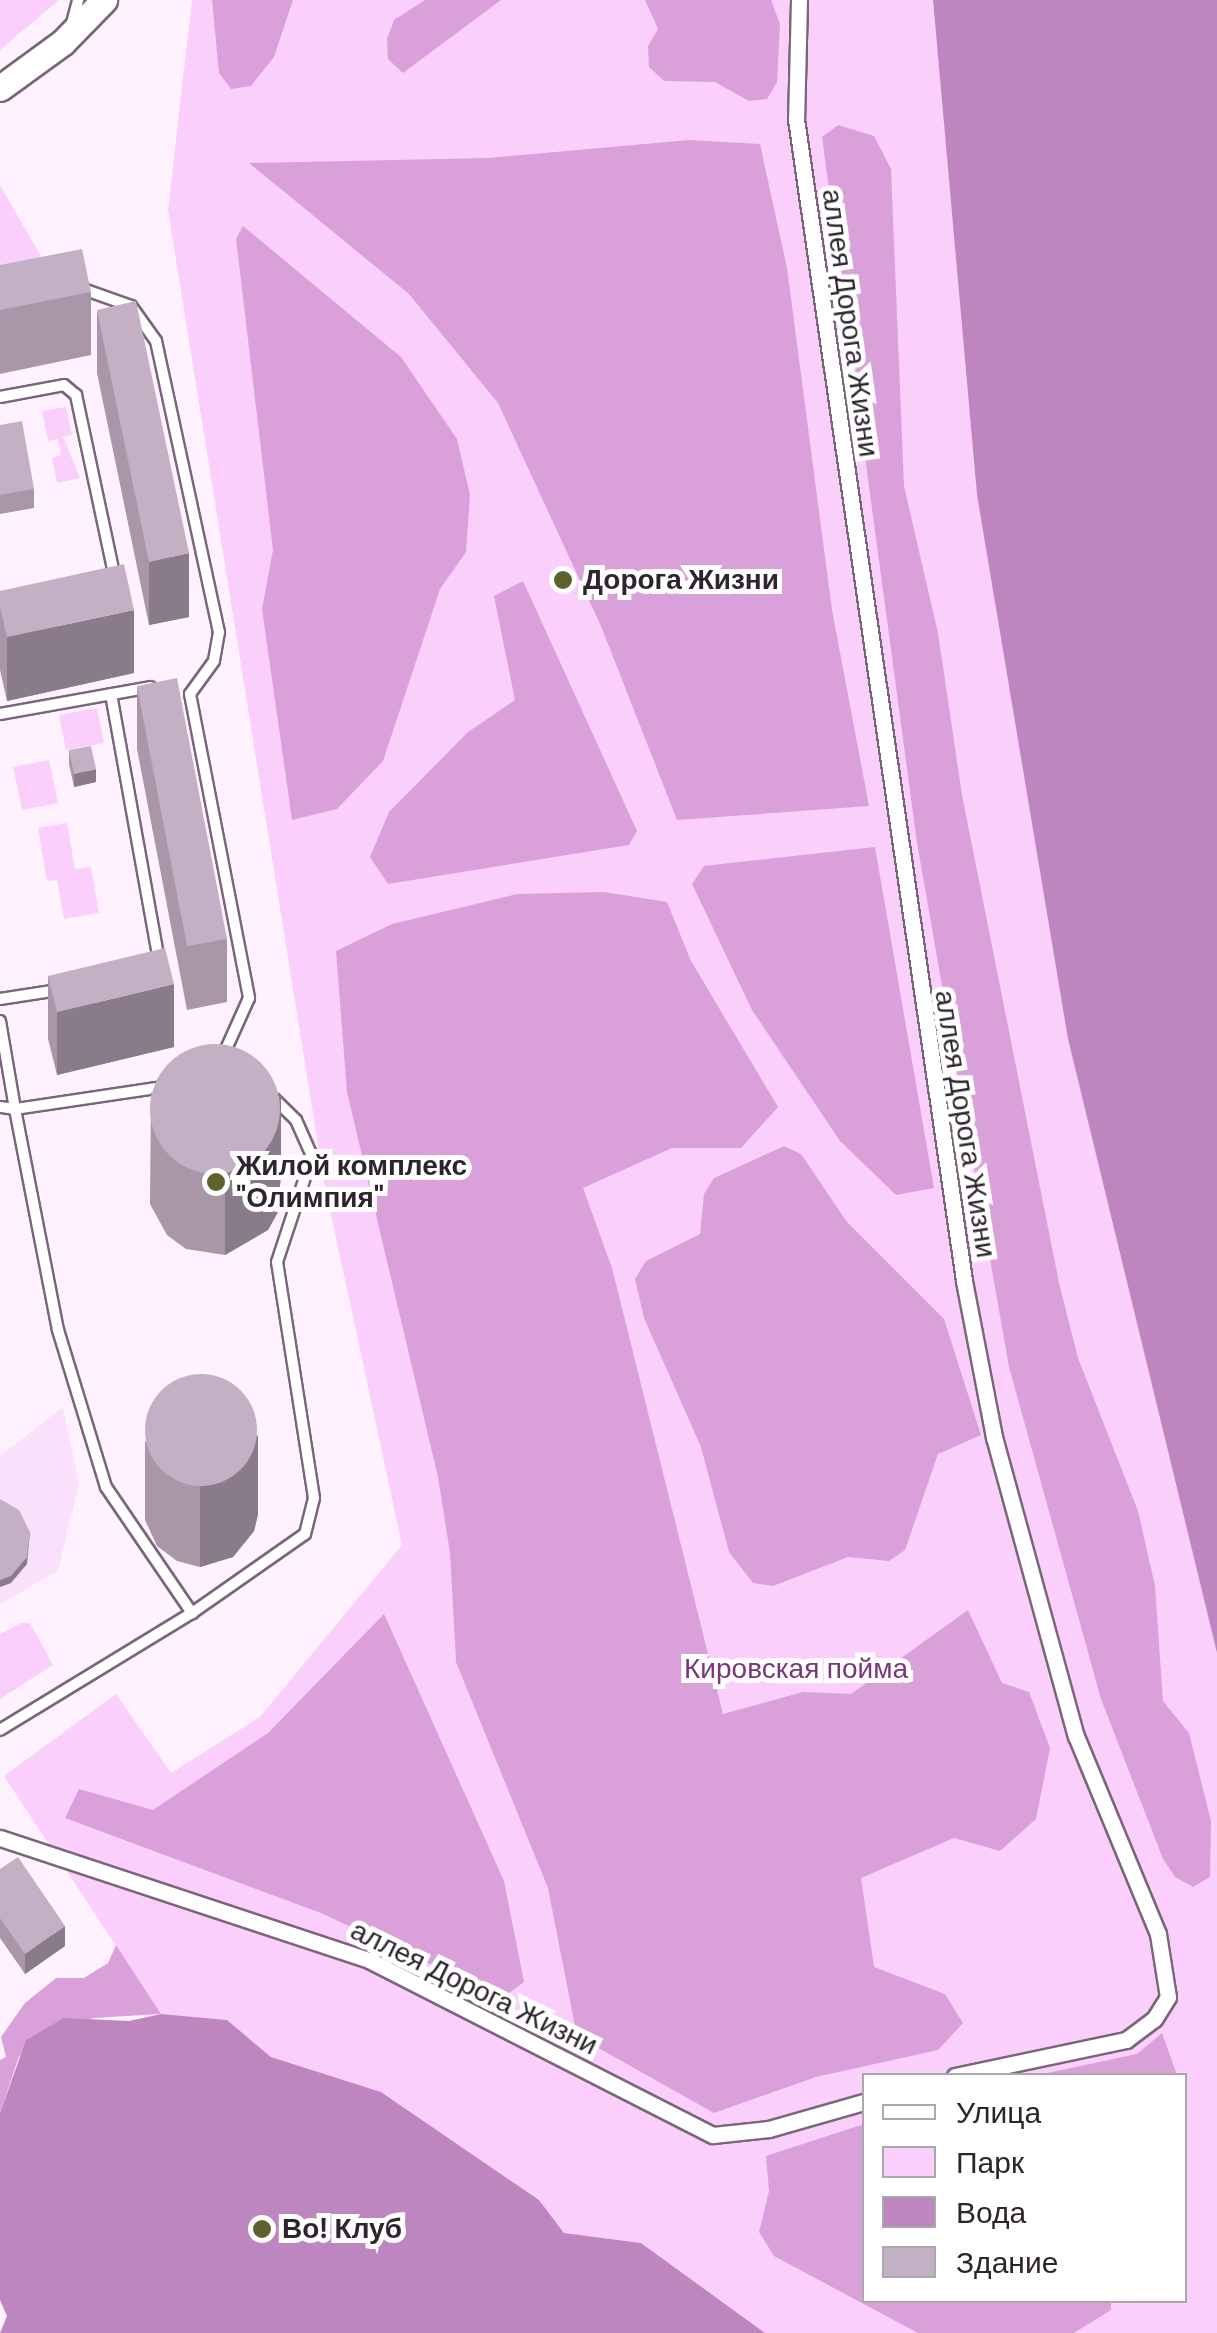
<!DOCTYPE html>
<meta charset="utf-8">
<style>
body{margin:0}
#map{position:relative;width:1217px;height:2333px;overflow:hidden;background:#fff2fe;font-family:"DM Sans",sans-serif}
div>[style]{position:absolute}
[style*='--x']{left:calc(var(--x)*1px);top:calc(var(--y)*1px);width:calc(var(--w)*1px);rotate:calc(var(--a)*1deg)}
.built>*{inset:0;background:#fbe0fb}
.green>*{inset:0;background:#fbcffb}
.forest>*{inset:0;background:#daa0da}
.water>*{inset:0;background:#be86bf}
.roads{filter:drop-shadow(2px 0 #796779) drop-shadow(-2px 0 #796779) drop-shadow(0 2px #796779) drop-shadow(0 -2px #796779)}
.service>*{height:10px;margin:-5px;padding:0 5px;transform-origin:5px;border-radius:5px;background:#fff}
.pedestrian>*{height:15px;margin:-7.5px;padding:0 7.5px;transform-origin:7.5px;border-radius:7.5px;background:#fff}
.tertiary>*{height:25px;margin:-12.5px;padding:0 12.5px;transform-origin:12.5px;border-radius:12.5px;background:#fff}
.wall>*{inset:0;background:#a997a9}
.shaded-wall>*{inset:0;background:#897b89}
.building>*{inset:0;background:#c4b0c4}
.round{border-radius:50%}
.dots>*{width:28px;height:28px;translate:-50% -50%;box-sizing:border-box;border:5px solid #fff;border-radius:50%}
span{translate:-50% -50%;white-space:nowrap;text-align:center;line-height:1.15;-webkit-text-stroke:10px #fff;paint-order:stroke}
.street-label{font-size:28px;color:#2d252d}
.poi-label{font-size:28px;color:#2d252d;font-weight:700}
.left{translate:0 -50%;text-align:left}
.park-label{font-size:28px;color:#7a367d}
.legend{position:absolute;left:862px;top:2073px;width:325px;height:230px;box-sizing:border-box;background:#fff;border:2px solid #aba8ab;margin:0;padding:12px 18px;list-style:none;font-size:30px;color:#2d252d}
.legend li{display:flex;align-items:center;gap:20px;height:50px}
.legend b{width:50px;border:2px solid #aba8ab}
</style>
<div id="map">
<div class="built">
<div style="clip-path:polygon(63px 1407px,79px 1484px,58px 1571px,0 1604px,0 1456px)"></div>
</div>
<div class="green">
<div style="clip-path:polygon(0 0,59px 0,0 50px)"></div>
<div style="clip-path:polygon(evenodd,192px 0,933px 0,977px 495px,1068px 1039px,1217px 1653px,1217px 2333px,765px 2333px,641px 2243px,564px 2233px,539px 2200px,381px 2092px,271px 2057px,227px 2020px,161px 2014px,4px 1776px,116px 1694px,171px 1773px,260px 1717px,402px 1545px,324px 1182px,168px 210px,192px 0,864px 2076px,1184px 2076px,1184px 2300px,864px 2300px,864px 2076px)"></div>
<div style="clip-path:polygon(0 185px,54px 279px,0 279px)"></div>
<div style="clip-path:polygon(66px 407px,72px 435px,63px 437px,80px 478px,57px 483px,52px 458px,61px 455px,58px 439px,48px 441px,42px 411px)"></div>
<div style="clip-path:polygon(97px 708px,104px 743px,66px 750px,59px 715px)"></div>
<div style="clip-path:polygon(49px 760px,58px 803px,22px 810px,13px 767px)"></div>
<div style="clip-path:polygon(67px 823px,75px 869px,91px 867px,99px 913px,64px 919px,57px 880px,47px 881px,38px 828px)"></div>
<div style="clip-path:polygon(21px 1623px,30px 1623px,53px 1665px,0 1699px,0 1634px)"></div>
</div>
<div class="forest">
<div style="clip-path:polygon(212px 0,293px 0,274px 57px,251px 86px,231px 89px,219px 73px)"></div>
<div style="clip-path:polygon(425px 0,501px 0,403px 73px,388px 59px,387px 39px,394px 20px)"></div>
<div style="clip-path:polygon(645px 0,771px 0,780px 24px,777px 82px,767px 99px,749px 101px,715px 82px,664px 81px,649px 67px,648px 46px,658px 29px)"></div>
<div style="clip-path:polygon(838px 125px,874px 136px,891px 169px,904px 486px,938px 633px,962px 795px,1059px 1283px,1078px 1358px,1138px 1511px,1155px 1586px,1163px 1701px,1189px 1733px,1211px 1821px,1210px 1877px,1193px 1887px,1175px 1877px,1163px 1859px,1101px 1699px,1009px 1367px,917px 843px,822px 137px)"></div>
<div style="clip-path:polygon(689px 140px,760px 144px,787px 268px,832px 610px,869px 806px,677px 820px,601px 626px,498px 403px,409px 294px,249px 163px,488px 158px)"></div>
<div style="clip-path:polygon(243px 226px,401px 357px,457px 439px,470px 495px,466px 552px,440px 589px,383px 761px,337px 809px,292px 820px,262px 609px,273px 550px,236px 239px)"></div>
<div style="clip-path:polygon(523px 581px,637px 831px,629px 845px,388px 884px,370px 857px,389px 812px,468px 732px,515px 700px,494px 596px)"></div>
<div style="clip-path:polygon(875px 847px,934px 1188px,896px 1195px,840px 1141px,752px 1010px,692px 884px,704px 866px)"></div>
<div style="clip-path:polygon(604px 892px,667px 902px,691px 961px,778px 1107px,741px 1148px,672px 1148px,583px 1188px,612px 1268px,723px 1714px,803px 1692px,851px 1694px,968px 1610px,1002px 1683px,1029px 1692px,1050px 1748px,1036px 1819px,1000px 1851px,954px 1838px,861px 1878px,874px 1967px,945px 1994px,963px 2023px,938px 2050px,816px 2077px,714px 2113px,577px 2036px,548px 1888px,456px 1662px,450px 1553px,438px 1477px,347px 1092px,336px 951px,392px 924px,517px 894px)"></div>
<div style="clip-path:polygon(784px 1146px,801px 1154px,847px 1222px,944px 1319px,981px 1435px,938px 1454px,905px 1550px,889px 1561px,848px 1557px,773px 1586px,753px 1583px,729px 1552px,701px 1447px,644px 1318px,635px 1279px,646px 1261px,700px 1234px,704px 1194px,714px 1178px)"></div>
<div style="clip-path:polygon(384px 1614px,504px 1881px,524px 1982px,502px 1998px,321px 1913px,65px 1818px,79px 1789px,153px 1810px,268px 1733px)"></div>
<div style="clip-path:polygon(116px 1945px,161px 2014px,93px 2018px,19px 2056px,0 2113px,0 2060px,6px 2057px,1px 2037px,25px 2003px,56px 1978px,84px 1978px,108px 1963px)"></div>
<div style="clip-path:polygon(1162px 2033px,1177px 2075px,1038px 2075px,1137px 2054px)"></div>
<div style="clip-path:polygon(864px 2124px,864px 2300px,1111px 2301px,1111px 2310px,1074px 2333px,918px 2333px,774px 2256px,759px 2232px,769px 2191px,766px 2156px)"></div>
</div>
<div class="water">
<div style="clip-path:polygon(933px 0,1217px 0,1217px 1653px,1068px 1039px,977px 495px)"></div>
<div style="clip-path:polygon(161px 2014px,227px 2020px,271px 2057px,381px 2092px,539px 2200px,564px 2233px,641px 2243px,765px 2333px,0 2333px,7px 2316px,0 2300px,0 2113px,26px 2040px,64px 2018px,129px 2021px)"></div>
</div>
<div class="roads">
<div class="service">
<div style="--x:72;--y:23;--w:24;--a:-75"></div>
<div style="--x:80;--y:288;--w:54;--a:19.4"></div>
<div style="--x:131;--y:306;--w:43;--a:54.5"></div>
<div style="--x:156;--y:341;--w:298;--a:77.8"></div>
<div style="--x:219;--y:632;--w:29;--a:100"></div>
<div style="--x:214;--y:661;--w:41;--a:126"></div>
<div style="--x:190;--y:694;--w:310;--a:79"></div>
<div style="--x:249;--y:998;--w:66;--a:114.2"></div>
<div style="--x:0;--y:397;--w:65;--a:-10.6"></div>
<div style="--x:64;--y:385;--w:16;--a:40"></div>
<div style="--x:76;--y:395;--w:188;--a:78"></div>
<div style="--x:111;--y:694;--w:271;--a:79.8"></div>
<div style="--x:0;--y:714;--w:153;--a:-10.1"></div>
<div style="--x:0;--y:999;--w:59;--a:-8.8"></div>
<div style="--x:0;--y:1021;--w:89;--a:80.3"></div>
<div style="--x:15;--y:1109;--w:15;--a:-172"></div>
<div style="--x:163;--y:1087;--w:150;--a:171.5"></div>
<div style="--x:15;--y:1109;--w:225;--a:79"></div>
<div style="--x:58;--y:1330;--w:164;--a:73"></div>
<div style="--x:106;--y:1487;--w:153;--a:55.7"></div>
<div style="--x:0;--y:1730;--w:225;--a:-31.4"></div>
<div style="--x:192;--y:1613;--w:138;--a:-35"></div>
<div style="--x:305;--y:1534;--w:37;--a:-76"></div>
<div style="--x:314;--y:1498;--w:239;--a:-98.9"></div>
<div style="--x:277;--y:1262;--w:112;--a:-71.7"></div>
<div style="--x:312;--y:1156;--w:39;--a:-114"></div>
<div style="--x:296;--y:1120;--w:30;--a:-136"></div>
</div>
<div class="pedestrian">
<div style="--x:799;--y:0;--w:119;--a:91.4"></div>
<div style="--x:796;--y:119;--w:1174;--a:81.77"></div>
<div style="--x:964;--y:1281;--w:159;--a:79.1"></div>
<div style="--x:994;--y:1437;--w:310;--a:74.7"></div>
<div style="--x:1076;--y:1736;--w:214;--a:67.5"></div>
<div style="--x:1158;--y:1934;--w:64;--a:81"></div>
<div style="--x:1168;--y:1997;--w:26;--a:122"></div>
<div style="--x:1154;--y:2019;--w:35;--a:143"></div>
<div style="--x:1126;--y:2040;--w:175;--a:168.1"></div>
<div style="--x:0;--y:1838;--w:389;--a:18.3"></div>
<div style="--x:369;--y:1960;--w:386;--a:27"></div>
<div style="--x:713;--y:2135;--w:56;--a:-6.1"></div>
<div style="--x:769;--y:2129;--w:99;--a:-15.9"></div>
</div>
<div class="tertiary">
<div style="--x:0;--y:88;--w:78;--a:-36.1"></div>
<div style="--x:63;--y:42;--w:59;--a:-45.7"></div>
</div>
</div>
<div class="wall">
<div style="clip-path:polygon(0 265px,91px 292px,91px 355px,0 374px)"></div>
<div style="clip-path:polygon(97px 310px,189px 617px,149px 625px,97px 373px)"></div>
<div style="clip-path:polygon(0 425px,34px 489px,34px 508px,0 514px)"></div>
<div style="clip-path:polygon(0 591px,134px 673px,7px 701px,0 670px)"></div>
<div style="clip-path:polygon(137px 686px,227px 939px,227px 1002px,187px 1010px,137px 749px)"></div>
<div style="clip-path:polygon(69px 750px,96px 782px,74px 787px,69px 764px)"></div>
<div style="clip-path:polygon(48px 976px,174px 1047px,57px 1075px,48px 1039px)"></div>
<div style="clip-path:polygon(151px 1092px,281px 1173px,278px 1212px,268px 1230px,225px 1255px,186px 1249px,167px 1235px,150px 1204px)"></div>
<div style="clip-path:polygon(145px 1441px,258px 1514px,254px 1531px,233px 1557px,200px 1567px,177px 1561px,157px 1546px,145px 1520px)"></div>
<div style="clip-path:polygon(0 1869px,65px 1946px,25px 1974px,0 1938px)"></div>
</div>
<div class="shaded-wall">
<div style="clip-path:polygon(189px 553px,189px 617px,149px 625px,149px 562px)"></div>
<div style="clip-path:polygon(134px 610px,134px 673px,7px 701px,7px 637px)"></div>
<div style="clip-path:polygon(96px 769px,96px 782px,74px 787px,74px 774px)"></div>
<div style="clip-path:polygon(174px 984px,174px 1047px,57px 1075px,57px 1012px)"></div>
<div style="clip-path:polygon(281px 1094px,281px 1173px,278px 1212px,268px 1230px,225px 1255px,225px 1175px)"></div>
<div style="clip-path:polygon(258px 1435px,258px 1514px,254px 1531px,233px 1557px,200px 1567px,200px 1487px)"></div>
<div style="clip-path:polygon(30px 1532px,27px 1564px,11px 1583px,0 1587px,0 1580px)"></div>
<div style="clip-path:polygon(65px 1926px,65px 1946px,25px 1974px,25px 1954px)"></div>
</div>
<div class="building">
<div style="clip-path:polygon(82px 249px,91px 292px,0 310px,0 265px)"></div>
<div style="clip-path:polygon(136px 301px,189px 553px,149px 562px,97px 310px)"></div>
<div style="clip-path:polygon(22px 421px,34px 489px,0 495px,0 425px)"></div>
<div style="clip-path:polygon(124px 564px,134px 610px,7px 637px,0 607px,0 591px)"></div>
<div style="clip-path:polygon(177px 678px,227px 939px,187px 946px,137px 686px)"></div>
<div style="clip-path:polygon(91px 746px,96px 769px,74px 774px,69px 750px)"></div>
<div style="clip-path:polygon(165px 948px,174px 984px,57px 1012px,48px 976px)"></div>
<div class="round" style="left:150px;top:1044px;width:130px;height:130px"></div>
<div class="round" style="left:145px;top:1374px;width:112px;height:112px"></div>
<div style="clip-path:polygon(0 1499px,19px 1510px,30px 1532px,27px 1557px,11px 1576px,0 1580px)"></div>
<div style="clip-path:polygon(18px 1857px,65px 1926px,25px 1954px,0 1918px,0 1869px)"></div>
</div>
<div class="dots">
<div style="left:563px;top:580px;background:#5d612e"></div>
<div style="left:216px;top:1182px;background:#5d612e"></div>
<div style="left:262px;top:2229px;background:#5d612e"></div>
</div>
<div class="street-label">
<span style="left:850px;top:323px;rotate:82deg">аллея Дорога Жизни</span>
<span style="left:965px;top:1124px;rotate:81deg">аллея Дорога Жизни</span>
<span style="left:474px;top:1988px;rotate:26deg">аллея Дорога Жизни</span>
</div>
<div class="poi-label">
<span class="left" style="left:583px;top:580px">Дорога Жизни</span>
<span class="left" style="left:236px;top:1182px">Жилой комплекс<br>"Олимпия"</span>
<span class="left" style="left:282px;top:2229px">Во! Клуб</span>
</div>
<div class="park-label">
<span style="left:796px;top:1669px">Кировская пойма</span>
</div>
<ul class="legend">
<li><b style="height:12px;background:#fff"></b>Улица</li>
<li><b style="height:28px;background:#fbcffb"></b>Парк</li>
<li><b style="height:28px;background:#be86bf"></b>Вода</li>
<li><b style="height:28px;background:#c4b0c4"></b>Здание</li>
</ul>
</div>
